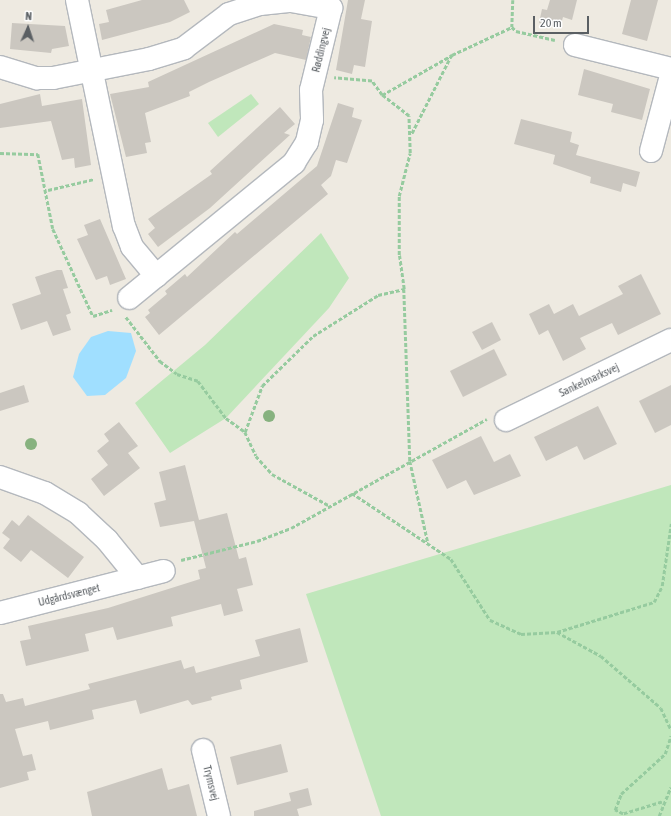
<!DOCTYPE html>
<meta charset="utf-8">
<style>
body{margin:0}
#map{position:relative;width:671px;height:816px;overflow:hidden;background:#eeeae1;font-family:"Asap Condensed",sans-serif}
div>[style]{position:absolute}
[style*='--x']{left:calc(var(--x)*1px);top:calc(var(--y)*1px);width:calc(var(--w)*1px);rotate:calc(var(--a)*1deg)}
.green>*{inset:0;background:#c0e7bb}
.water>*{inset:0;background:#a0dfff}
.building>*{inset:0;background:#cbc7c0}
.path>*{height:2.5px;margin-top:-1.25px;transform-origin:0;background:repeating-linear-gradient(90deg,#96cb9f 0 4px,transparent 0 6px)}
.roads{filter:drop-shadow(1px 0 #b4b8bd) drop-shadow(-1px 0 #b4b8bd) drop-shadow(0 1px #b4b8bd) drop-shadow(0 -1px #b4b8bd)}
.minor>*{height:22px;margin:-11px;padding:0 11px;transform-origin:11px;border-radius:11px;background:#fff}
.trees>*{width:12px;height:12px;margin:-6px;border-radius:50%;background:#87b27f}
span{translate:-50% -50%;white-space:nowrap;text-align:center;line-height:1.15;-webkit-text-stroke:3.5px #fff;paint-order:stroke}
.street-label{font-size:11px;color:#5a5f63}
.north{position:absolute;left:8px;top:8px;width:40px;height:40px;-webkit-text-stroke:3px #fff;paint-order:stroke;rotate:3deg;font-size:11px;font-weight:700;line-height:16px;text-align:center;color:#5a5f63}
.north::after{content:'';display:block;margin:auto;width:14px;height:18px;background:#5a5f63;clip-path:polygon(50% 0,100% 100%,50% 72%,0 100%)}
.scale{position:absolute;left:533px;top:16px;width:56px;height:18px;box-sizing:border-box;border:2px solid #5a5f63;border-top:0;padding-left:5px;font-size:12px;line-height:14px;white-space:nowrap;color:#5a5f63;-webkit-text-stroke:3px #fff;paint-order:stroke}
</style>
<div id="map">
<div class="green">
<div style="clip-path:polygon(251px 94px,259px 104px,218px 137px,208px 123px)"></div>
<div style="clip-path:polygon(321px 233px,349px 278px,329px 308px,226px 418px,170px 453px,135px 403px,205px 345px)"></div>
<div style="clip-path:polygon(671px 485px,671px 816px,381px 816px,306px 594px)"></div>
</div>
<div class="water">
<div style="clip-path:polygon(108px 331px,131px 333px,136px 351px,126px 378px,105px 395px,87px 396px,73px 377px,79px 354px,91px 337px)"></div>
</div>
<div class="building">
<div style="clip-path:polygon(142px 0,184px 0,190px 12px,170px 22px,102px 40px,99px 24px,109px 22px,106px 10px)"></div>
<div style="clip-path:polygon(348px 0,365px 0,361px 19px,372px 21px,365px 67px,354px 65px,352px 74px,336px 70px)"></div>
<div style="clip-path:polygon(550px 0,577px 0,572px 20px,563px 17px,560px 28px,539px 23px,542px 9px,547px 10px)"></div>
<div style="clip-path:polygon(631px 0,658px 0,647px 41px,622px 34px)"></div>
<div style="clip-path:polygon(12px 23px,65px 26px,69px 46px,52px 49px,51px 53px,10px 49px)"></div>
<div style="clip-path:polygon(274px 24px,303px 30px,302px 35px,311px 37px,306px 60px,275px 53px,209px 82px,189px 92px,190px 96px,145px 113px,151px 142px,145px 143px,147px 153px,126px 157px,110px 94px,149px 87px,148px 82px)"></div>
<div style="clip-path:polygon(584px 69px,650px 89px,642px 120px,611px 112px,613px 104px,578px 95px)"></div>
<div style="clip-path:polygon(40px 94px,42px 106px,82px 99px,91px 165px,75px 168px,74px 158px,62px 160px,51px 121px,0 128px,0 104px)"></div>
<div style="clip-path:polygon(338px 103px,354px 108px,352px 117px,362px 120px,347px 163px,336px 160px,331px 176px,321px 185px,328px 194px,159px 335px,145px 317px,150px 313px,148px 310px,167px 294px,165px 291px,185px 274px,187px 277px,235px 232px,237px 234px,317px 166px)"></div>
<div style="clip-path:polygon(280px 107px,295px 124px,284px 133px,290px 135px,210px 208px,158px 247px,148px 234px,155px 228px,148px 219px,212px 174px,210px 171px)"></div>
<div style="clip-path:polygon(521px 119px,572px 132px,570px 142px,579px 145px,576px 155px,640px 172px,636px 187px,623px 183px,621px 192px,590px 183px,591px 177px,553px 164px,555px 155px,514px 144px)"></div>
<div style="clip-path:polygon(100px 219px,126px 279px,110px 285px,107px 276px,96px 280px,77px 239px,88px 235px,84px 225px)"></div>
<div style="clip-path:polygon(57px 270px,62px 270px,68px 288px,63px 289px,71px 313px,66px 315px,71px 330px,53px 336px,47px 321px,21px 330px,12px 304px,41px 294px,35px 277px)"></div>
<div style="clip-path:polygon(641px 274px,661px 314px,618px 335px,612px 323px,580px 338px,586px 349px,563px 361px,548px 330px,539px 335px,529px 314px,549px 304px,554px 314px,573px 304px,579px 316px,623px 294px,618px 286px)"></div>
<div style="clip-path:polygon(492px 322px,501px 340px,482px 350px,472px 332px)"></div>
<div style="clip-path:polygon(494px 349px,507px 375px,463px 397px,450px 371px)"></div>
<div style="clip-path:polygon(24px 385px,29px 402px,0 411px,0 393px)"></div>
<div style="clip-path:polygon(671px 385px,671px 425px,655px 433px,639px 401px)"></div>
<div style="clip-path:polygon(598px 406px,617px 444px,584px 460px,577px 446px,546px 461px,534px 437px)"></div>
<div style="clip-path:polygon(119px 422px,138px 446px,128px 453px,140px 468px,104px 496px,91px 479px,108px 465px,97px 451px,109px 441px,104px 434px)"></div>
<div style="clip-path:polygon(481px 436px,494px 462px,510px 454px,521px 476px,474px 495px,466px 480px,447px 489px,432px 460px)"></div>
<div style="clip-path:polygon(185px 465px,199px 520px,227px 513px,239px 559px,246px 557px,253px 585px,237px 589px,243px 611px,224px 616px,221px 604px,171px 617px,173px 626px,117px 640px,113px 627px,85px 634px,89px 651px,26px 666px,20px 641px,31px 639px,28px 626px,108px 608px,200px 579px,198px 570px,206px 568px,194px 521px,160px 527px,154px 503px,166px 500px,159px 472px)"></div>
<div style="clip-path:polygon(28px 515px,84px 557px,68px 578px,31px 550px,21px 562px,3px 548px,10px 539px,2px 533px,12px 520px,19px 526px)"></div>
<div style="clip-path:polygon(300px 628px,308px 662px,240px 680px,242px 689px,211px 697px,212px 700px,192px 705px,188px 700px,140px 714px,136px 700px,92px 710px,94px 719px,50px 730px,48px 721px,15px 729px,23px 756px,32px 754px,36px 770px,27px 772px,29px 780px,0 788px,0 694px,3px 694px,6px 702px,23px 698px,25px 706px,90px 689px,88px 684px,181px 660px,184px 669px,194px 666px,196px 673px,260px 656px,255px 640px)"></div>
<div style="clip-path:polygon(281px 744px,288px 772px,237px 785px,230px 757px)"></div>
<div style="clip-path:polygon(162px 768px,168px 790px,189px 784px,197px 816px,92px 816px,87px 792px)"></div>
<div style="clip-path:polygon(308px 788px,312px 805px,297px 809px,299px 816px,254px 816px,254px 811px,291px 801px,289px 793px)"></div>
</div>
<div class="path">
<div style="--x:513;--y:0;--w:27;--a:92"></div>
<div style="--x:512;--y:27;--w:6;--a:45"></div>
<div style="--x:516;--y:31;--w:40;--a:13"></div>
<div style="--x:452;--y:55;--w:66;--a:-25"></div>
<div style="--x:382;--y:95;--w:81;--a:-29.7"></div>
<div style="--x:452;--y:55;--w:89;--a:116.9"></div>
<div style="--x:0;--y:153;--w:38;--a:2"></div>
<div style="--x:38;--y:154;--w:76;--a:78.7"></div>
<div style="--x:53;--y:229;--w:96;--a:65.3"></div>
<div style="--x:93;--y:316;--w:20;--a:-18"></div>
<div style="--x:48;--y:190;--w:47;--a:-13.4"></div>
<div style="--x:404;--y:289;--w:172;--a:88"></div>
<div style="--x:410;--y:461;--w:84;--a:77.6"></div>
<div style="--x:126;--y:317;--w:56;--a:52.3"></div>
<div style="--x:160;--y:361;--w:21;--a:37"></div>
<div style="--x:177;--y:374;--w:22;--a:18"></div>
<div style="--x:198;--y:381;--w:46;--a:52.9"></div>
<div style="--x:226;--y:418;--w:24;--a:36"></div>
<div style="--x:245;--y:432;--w:26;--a:65"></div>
<div style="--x:256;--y:456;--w:24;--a:48"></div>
<div style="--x:272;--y:474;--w:66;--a:28.9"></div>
<div style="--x:245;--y:432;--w:49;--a:-69.7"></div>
<div style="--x:262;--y:386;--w:71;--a:-44.4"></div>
<div style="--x:313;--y:336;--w:77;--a:-32.2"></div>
<div style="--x:378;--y:295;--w:27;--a:-13"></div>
<div style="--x:404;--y:289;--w:34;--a:-98"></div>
<div style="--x:399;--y:255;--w:59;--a:-90"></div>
<div style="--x:399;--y:196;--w:44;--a:-75.7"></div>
<div style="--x:410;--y:153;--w:37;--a:-92"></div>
<div style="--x:409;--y:116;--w:34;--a:-142"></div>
<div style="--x:382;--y:95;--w:17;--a:-126"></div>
<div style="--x:372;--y:81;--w:38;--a:-175"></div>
<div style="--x:352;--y:493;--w:119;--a:33.7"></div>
<div style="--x:451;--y:559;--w:72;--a:57.4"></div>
<div style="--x:490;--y:620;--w:34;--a:24"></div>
<div style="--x:521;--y:634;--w:36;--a:-3"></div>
<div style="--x:557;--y:632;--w:50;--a:28.6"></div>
<div style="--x:601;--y:656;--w:79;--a:40.9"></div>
<div style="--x:661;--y:708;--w:23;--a:65"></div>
<div style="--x:181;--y:560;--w:78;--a:-14"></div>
<div style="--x:257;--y:541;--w:36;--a:-21"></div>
<div style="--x:291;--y:528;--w:224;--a:-29.1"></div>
<div style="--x:557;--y:632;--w:102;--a:-17.2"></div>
<div style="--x:654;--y:602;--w:18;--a:-63"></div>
<div style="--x:662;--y:586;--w:63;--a:-81.7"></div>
<div style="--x:662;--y:802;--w:41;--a:162.9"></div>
<div style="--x:623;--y:814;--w:9;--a:-153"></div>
<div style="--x:615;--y:810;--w:17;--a:-69"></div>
<div style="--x:621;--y:794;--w:59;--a:-42.3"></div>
<div style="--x:665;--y:754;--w:19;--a:-72"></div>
<div style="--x:659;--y:816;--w:31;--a:-68"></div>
</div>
<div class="roads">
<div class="minor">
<div style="--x:77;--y:0;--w:231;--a:78.3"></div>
<div style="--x:124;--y:226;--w:22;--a:69"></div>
<div style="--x:132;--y:247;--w:38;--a:50"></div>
<div style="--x:575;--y:45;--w:99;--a:14"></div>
<div style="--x:0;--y:67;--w:39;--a:17"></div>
<div style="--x:37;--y:78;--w:16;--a:0"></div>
<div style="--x:53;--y:78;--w:98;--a:-11.2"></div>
<div style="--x:149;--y:59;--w:37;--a:-17"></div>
<div style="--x:184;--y:48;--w:56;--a:-37.1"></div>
<div style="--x:229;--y:14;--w:33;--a:-18"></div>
<div style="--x:260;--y:4;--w:31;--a:-6"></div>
<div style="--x:291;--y:1;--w:41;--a:9.9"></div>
<div style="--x:331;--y:8;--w:84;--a:103.7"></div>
<div style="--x:311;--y:90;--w:30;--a:88"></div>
<div style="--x:312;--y:120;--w:23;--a:103"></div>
<div style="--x:307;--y:142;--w:25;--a:122"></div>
<div style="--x:294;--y:163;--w:213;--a:140.7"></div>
<div style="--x:651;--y:151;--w:78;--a:-75.1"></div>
<div style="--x:506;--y:420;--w:183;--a:-25.9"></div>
<div style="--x:0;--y:477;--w:48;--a:19.6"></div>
<div style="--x:45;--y:493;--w:39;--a:31"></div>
<div style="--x:78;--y:513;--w:40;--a:43"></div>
<div style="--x:107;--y:540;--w:49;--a:50.8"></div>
<div style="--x:0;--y:613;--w:169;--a:-14.4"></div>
<div style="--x:203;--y:750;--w:68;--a:76.4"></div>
</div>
</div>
<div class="trees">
<div style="left:269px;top:416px"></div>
<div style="left:31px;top:444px"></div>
</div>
<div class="street-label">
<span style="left:321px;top:50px;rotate:-76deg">Røddingvej</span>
<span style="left:589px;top:380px;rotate:-25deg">Sankelmarksvej</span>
<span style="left:69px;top:595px;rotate:-14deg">Udgårdsvænget</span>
<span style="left:211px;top:783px;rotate:76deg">Trymsvej</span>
</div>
<div class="north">N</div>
<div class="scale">20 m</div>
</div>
